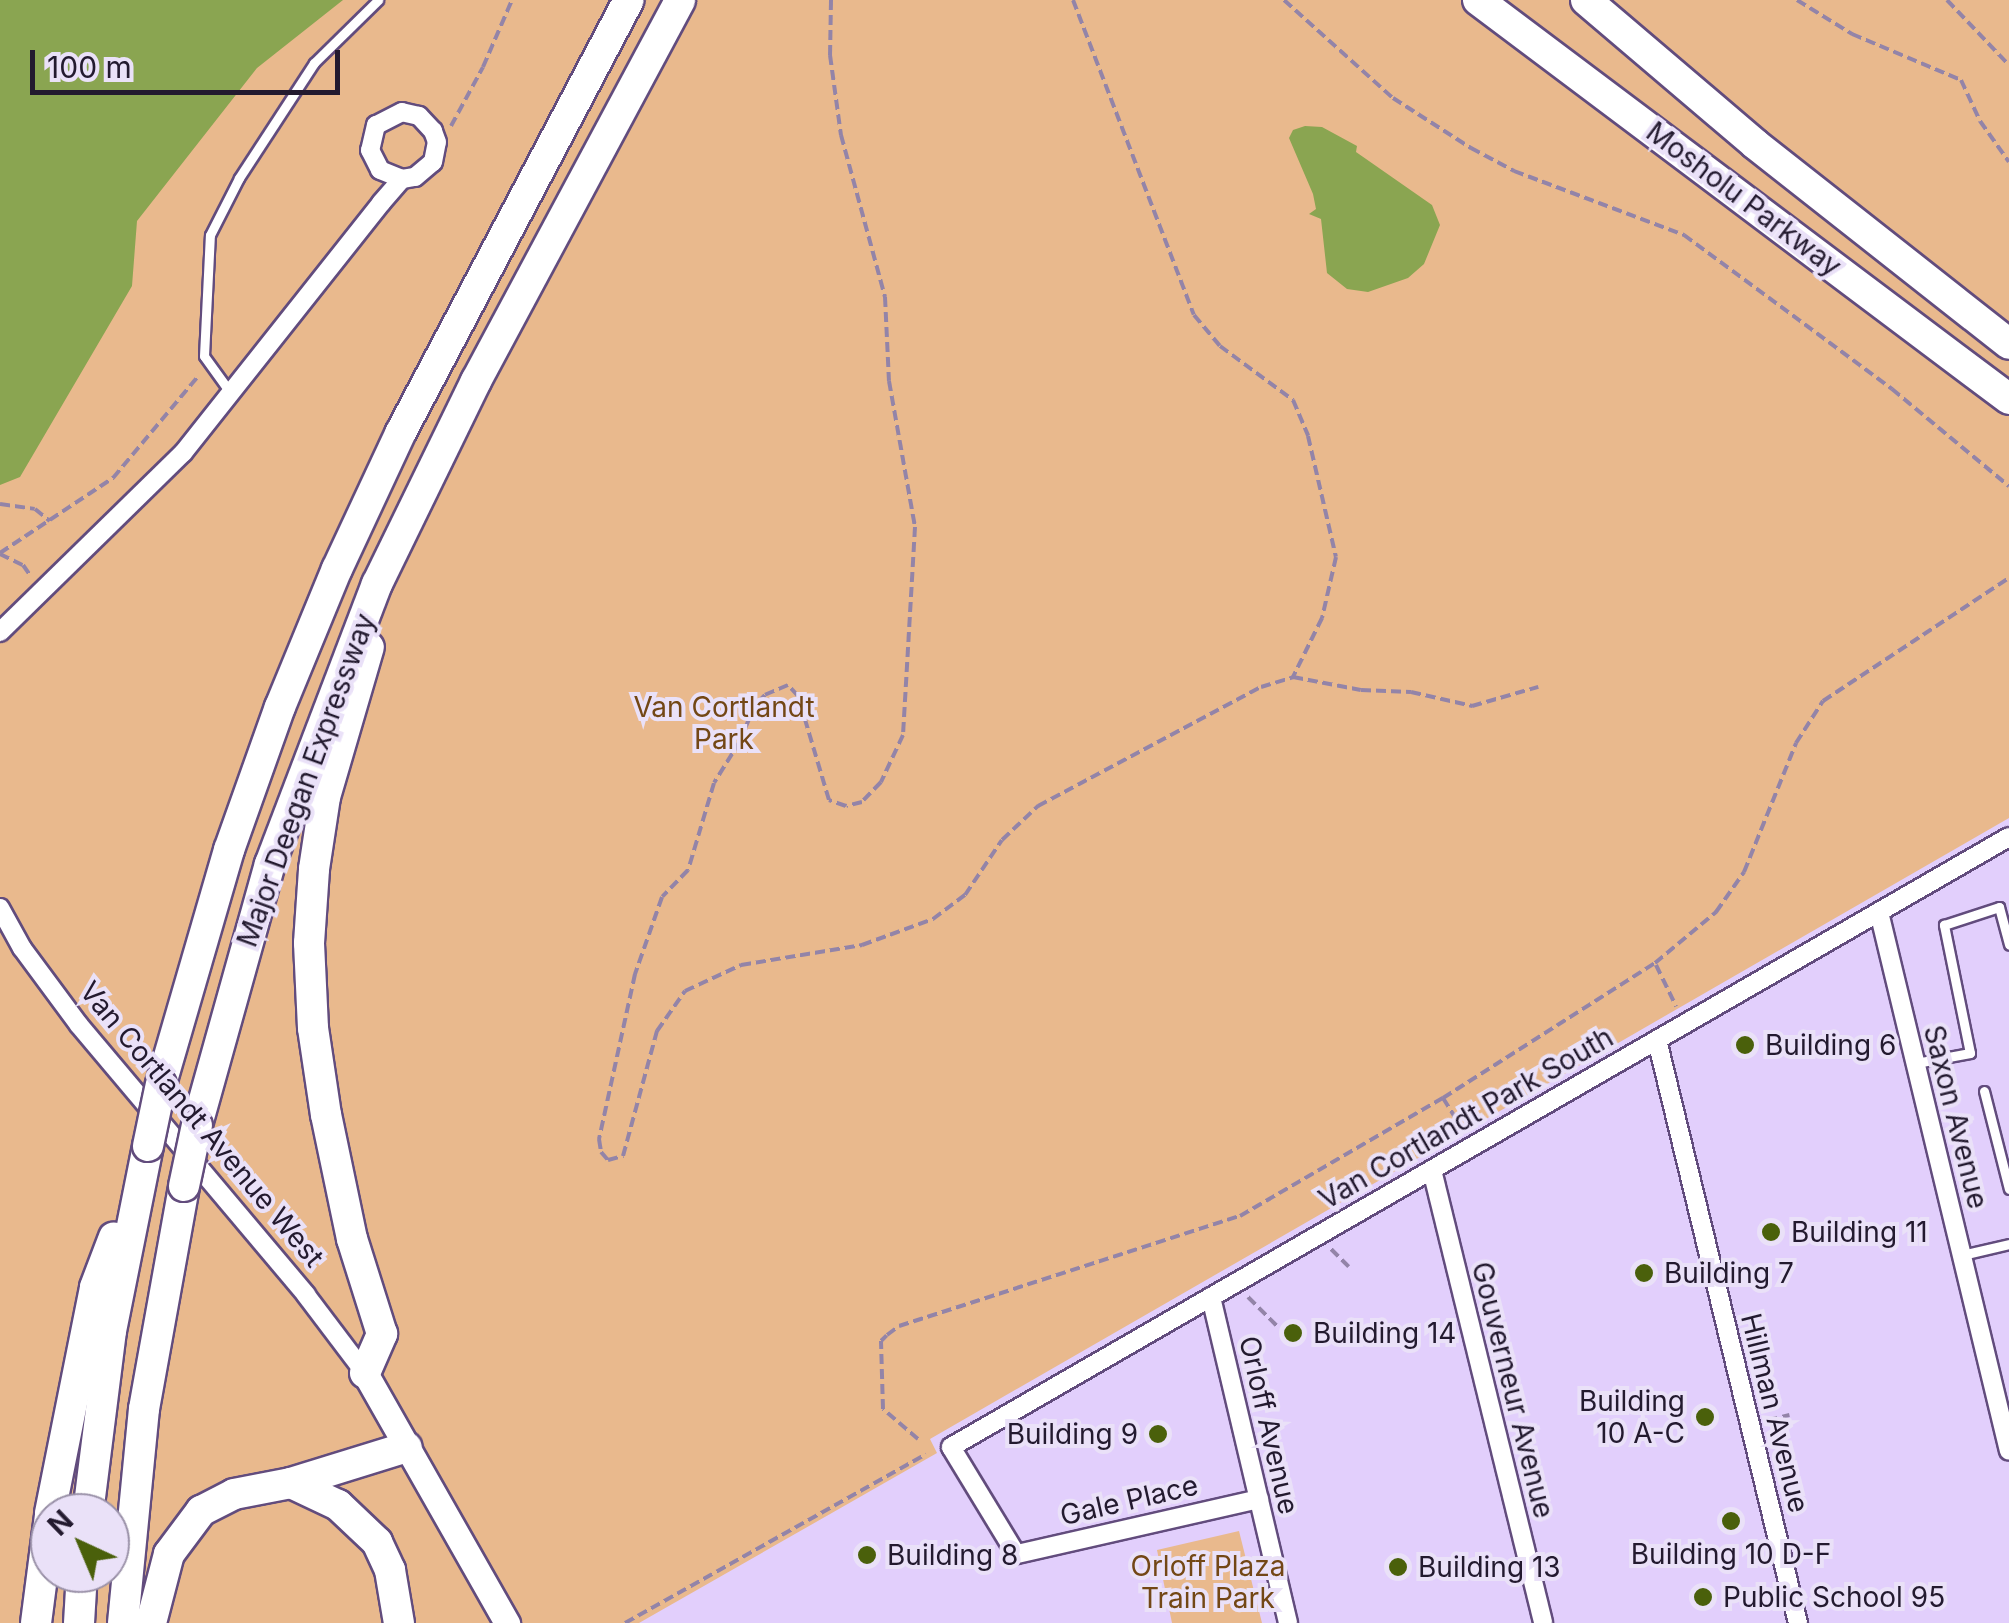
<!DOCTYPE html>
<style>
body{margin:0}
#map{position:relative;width:2009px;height:1623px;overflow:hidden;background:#e2cffc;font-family:Inter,sans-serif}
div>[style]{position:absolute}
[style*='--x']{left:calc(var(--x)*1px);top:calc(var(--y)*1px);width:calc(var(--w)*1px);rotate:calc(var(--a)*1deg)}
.green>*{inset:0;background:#e9b98d}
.water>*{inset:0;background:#8aa551}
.path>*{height:4px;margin-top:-2px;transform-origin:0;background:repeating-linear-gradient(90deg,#9384a8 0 10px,transparent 0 15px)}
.roads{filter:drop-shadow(2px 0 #624c7d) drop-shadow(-2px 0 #624c7d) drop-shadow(0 2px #624c7d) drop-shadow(0 -2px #624c7d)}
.lane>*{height:9px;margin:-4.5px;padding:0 4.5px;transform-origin:4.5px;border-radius:4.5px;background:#fff}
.street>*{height:18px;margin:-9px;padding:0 9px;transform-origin:9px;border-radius:9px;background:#fff}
.secondary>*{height:25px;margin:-12.5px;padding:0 12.5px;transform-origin:12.5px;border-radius:12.5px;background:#fff}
.highway>*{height:30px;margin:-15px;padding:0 15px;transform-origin:15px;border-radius:15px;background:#fff}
.bridges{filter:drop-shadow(2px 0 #624c7d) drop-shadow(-2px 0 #624c7d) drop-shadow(0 2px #624c7d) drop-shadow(0 -2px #624c7d)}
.highway-bridge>*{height:30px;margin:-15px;padding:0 15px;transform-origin:15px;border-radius:15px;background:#fff}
.dots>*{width:28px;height:28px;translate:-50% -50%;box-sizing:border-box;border:5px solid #eae1f8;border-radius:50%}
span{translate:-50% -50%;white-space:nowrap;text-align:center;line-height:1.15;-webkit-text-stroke:8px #eae1f8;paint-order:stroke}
.street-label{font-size:28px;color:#231a2f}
.park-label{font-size:28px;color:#734715}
.poi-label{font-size:28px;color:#231a2f}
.left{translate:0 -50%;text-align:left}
.right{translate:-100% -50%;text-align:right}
.north{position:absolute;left:30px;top:1493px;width:100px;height:100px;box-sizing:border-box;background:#eae1f8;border:2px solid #9a91a8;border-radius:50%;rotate:316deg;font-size:28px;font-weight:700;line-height:40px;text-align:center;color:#231a2f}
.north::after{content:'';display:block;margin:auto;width:35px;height:45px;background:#4a600b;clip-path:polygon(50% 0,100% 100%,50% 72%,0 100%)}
.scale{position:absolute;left:30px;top:50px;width:310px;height:45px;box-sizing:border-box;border:5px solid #231a2f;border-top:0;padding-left:12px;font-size:30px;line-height:35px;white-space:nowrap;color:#231a2f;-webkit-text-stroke:8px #eae1f8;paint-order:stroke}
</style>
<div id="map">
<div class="green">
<div style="clip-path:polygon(evenodd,0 0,2009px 0,2009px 818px,930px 1439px,937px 1453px,639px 1623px,0 1623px,0 0,50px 1513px,110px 1513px,110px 1573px,50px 1573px,50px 1513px)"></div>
<div style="clip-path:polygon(1239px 1531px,1262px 1623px,1172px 1623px,1157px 1550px)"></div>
</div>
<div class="water">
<div style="clip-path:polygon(0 0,343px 0,257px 68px,137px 221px,132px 286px,20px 477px,0 485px)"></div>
<div style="clip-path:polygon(1305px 126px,1322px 127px,1357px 146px,1356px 152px,1432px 205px,1440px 225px,1424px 264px,1408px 278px,1368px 292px,1347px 289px,1327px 273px,1321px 219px,1309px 214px,1316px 209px,1313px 194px,1289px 138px,1293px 130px)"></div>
</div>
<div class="path">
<div style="--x:831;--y:0;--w:55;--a:91"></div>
<div style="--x:830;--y:55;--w:81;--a:82.2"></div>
<div style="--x:841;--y:135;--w:168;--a:74.8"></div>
<div style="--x:885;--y:297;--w:84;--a:87.3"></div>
<div style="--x:889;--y:381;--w:148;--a:79.9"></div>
<div style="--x:915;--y:527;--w:208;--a:93.3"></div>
<div style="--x:903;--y:735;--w:52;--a:115.1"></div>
<div style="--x:881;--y:782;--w:28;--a:134"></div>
<div style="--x:862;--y:802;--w:16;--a:166"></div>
<div style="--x:846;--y:806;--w:18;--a:-161"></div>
<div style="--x:829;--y:800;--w:109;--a:-106.6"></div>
<div style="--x:798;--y:696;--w:15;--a:-132"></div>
<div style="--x:788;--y:685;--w:25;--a:157"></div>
<div style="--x:765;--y:695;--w:14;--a:135"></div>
<div style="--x:755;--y:705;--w:39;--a:113"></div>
<div style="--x:740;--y:741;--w:49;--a:121.8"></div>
<div style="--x:714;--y:783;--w:91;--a:106.6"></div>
<div style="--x:688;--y:870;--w:37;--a:134"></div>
<div style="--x:662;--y:897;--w:82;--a:109.3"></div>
<div style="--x:635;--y:974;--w:169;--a:102.3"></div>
<div style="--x:599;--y:1139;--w:13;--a:81"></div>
<div style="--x:601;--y:1152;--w:11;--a:49"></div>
<div style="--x:608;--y:1160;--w:16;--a:-15"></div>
<div style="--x:623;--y:1156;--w:130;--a:-74.8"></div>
<div style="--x:657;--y:1031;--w:49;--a:-55"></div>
<div style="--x:685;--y:991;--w:62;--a:-24.9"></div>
<div style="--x:741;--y:965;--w:123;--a:-9.4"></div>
<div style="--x:862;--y:945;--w:76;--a:-20.1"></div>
<div style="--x:933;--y:919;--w:40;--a:-37"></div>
<div style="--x:965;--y:895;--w:66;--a:-56.1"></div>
<div style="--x:1002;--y:840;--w:50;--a:-43.4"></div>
<div style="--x:1038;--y:806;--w:253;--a:-28.1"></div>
<div style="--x:1261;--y:687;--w:34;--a:-17"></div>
<div style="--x:1293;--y:677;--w:69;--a:10.8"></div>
<div style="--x:1361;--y:690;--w:50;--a:2.3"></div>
<div style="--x:1411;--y:692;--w:63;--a:12.9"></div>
<div style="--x:1472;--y:706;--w:69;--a:-16.1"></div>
<div style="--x:1073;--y:0;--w:337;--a:69"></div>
<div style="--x:1194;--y:315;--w:40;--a:50"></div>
<div style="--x:1220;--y:346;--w:91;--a:36.5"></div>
<div style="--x:1293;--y:400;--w:39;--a:67"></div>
<div style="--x:1308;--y:436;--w:124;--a:77"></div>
<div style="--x:1336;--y:557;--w:63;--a:102.9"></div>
<div style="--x:1322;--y:618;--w:66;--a:116.2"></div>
<div style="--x:1284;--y:0;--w:147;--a:42"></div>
<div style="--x:1393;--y:98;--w:93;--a:32.7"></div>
<div style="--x:1471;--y:148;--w:49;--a:28.1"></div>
<div style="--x:1514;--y:171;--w:182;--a:20.6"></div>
<div style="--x:1684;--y:235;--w:259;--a:36.5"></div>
<div style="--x:1892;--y:389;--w:152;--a:39.7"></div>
<div style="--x:1797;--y:0;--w:65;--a:31.7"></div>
<div style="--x:1852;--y:34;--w:118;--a:22.9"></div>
<div style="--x:1961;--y:80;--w:45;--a:65.1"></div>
<div style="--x:1980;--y:121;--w:50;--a:54.7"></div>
<div style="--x:1947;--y:0;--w:90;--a:46.4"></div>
<div style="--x:451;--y:126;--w:67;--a:-61.5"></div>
<div style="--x:483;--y:67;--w:73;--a:-66.6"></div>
<div style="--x:0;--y:504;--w:35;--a:8"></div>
<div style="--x:35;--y:509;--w:19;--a:39"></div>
<div style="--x:0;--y:553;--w:136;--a:-33.6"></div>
<div style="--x:113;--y:478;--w:134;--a:-50.1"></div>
<div style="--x:0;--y:554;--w:25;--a:26"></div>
<div style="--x:23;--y:565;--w:12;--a:55"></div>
<div style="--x:1656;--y:965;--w:46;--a:64"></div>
<div style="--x:1443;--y:1098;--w:40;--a:58"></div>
<div style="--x:1331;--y:1249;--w:25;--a:45"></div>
<div style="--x:1248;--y:1297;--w:41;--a:45"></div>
<div style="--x:1768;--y:1420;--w:22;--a:-13"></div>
<div style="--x:918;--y:1439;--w:46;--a:-139.4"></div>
<div style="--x:883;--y:1409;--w:68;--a:-91.7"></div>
<div style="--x:881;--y:1341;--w:8;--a:-45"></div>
<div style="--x:887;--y:1335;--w:15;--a:-37"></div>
<div style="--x:899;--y:1326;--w:358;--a:-17.9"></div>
<div style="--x:1240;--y:1216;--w:235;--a:-30.2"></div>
<div style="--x:1443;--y:1098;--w:251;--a:-32.5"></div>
<div style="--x:1655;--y:963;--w:80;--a:-39.9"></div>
<div style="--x:1716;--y:912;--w:49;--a:-55"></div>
<div style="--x:1744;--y:872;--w:139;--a:-68"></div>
<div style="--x:1796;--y:743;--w:50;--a:-57.3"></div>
<div style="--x:1823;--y:701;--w:223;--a:-33.5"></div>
<div style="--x:625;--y:1623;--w:345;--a:-29.3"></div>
</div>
<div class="roads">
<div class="lane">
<div style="--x:230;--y:392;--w:44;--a:-125.8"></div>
<div style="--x:204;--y:356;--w:121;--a:-87.2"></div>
<div style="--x:210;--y:235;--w:64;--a:-63"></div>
<div style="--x:239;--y:178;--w:137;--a:-56.9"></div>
<div style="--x:314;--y:63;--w:90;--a:-44.5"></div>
<div style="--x:1916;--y:1063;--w:55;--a:-10.5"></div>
<div style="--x:1970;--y:1053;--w:131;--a:-101.5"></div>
<div style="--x:1944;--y:925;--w:58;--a:-18.1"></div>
<div style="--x:1999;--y:907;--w:39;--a:75"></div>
<div style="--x:1984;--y:1091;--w:101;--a:75.7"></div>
<div style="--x:1962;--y:1255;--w:48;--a:-13.2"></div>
</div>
<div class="street">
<div style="--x:0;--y:632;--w:256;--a:-44.4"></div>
<div style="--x:183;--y:453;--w:319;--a:-51.6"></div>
<div style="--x:381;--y:203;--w:32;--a:-49"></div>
<div style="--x:402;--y:179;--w:13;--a:-9"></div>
<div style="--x:415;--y:177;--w:23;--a:-40"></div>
<div style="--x:433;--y:162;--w:20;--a:-79"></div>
<div style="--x:437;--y:142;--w:12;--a:-110"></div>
<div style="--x:433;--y:131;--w:21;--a:-133"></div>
<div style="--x:419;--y:116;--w:17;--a:-167"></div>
<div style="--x:402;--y:112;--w:29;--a:153"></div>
<div style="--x:376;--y:125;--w:26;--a:103"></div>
<div style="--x:370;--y:150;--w:22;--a:63"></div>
<div style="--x:380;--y:170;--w:24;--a:22"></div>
<div style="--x:0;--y:908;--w:46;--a:61.2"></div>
<div style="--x:22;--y:948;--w:96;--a:53.5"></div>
<div style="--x:79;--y:1025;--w:353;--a:49.9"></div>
<div style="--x:306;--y:1295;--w:98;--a:52.9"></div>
<div style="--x:1879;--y:912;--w:554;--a:76.44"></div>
<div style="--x:1657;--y:1040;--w:600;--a:76.4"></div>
<div style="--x:1432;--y:1170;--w:466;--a:76.2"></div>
<div style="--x:1211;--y:1297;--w:335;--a:76.7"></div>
<div style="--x:1259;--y:1499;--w:249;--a:167.2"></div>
<div style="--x:1016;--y:1554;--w:125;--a:-121.3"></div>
<div style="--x:951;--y:1447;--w:1221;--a:-29.97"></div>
</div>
<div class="secondary">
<div style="--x:365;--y:1373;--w:288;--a:60.4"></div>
</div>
<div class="highway">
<div style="--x:1478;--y:0;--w:664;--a:36.92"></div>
<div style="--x:1586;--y:0;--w:222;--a:40.4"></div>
<div style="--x:1755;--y:144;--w:323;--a:38.2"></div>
<div style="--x:161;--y:1084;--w:244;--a:-73.8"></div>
<div style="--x:229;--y:850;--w:152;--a:-70.4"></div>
<div style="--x:280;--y:707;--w:149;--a:-67.6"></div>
<div style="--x:337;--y:569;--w:151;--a:-65"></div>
<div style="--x:401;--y:432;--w:488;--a:-62.2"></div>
<div style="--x:197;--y:1125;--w:271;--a:-74.4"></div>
<div style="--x:270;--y:864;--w:300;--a:-69.1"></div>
<div style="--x:377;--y:584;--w:226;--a:-64"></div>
<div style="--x:476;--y:381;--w:432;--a:-61.8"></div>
<div style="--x:365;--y:1373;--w:43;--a:-66.4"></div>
<div style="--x:382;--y:1334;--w:100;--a:-107.5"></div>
<div style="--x:352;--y:1239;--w:127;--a:-101.8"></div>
<div style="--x:326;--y:1115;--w:88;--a:-98.5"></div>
<div style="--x:313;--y:1028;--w:85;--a:-92.7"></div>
<div style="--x:309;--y:943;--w:74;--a:-86.1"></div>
<div style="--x:314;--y:869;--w:73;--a:-81.3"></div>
<div style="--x:325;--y:797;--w:156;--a:-73.7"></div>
<div style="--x:291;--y:1483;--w:52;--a:25.1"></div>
<div style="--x:338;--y:1505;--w:54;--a:43.5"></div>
<div style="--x:377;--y:1542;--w:31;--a:65"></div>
<div style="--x:390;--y:1570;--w:54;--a:80.4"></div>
<div style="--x:50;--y:1513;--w:230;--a:-78.7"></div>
<div style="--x:95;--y:1287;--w:53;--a:-69.2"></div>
<div style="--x:88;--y:1513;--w:183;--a:-82.8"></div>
<div style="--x:111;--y:1331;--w:189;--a:-78.7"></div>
<div style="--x:36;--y:1623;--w:109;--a:-82.6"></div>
<div style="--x:79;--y:1623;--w:50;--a:-86.6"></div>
<div style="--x:123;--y:1623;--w:215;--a:-84.4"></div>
<div style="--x:144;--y:1409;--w:227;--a:-79.8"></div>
<div style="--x:151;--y:1623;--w:71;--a:-75.4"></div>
<div style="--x:169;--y:1554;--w:54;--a:-53.3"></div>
<div style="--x:201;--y:1511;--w:37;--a:-27"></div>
<div style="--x:234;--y:1494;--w:58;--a:-10.9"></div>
<div style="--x:291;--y:1483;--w:121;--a:-17.2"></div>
</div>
</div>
<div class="bridges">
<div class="highway-bridge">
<div style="--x:148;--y:1146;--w:63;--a:-78.2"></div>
<div style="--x:184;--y:1186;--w:62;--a:-78"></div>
</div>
</div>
<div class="dots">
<div style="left:1745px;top:1045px;background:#4a600b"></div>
<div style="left:1771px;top:1232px;background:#4a600b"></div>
<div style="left:1644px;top:1273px;background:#4a600b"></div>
<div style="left:1293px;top:1333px;background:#4a600b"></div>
<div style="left:1705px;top:1417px;background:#4a600b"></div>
<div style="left:1158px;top:1434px;background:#4a600b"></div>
<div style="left:1731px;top:1521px;background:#4a600b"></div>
<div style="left:867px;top:1555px;background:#4a600b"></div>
<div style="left:1398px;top:1567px;background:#4a600b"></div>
<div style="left:1703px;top:1597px;background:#4a600b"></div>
</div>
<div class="street-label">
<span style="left:1744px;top:199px;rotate:37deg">Mosholu Parkway</span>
<span style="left:306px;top:780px;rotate:-70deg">Major Deegan Expressway</span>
<span style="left:1956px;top:1117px;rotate:76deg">Saxon Avenue</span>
<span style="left:1466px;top:1118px;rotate:-30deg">Van Cortlandt Park South</span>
<span style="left:202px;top:1124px;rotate:50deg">Van Cortlandt Avenue West</span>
<span style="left:1513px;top:1390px;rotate:76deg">Gouverneur Avenue</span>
<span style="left:1775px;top:1413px;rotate:76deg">Hillman Avenue</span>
<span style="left:1269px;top:1425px;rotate:77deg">Orloff Avenue</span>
<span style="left:1129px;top:1500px;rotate:-13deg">Gale Place</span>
</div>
<div class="park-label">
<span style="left:724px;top:723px">Van Cortlandt<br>Park</span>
<span style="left:1208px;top:1582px">Orloff Plaza<br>Train Park</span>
</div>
<div class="poi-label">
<span class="left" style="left:1765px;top:1045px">Building 6</span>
<span class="left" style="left:1791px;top:1232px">Building 11</span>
<span class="left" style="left:1664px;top:1273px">Building 7</span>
<span class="left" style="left:1313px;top:1333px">Building 14</span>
<span class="right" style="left:1685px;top:1417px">Building<br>10 A-C</span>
<span class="right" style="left:1138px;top:1434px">Building 9</span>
<span style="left:1731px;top:1554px">Building 10 D-F</span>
<span class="left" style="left:887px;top:1555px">Building 8</span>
<span class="left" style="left:1418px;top:1567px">Building 13</span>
<span class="left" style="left:1723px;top:1597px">Public School 95</span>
</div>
<div class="north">N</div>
<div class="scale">100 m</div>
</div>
